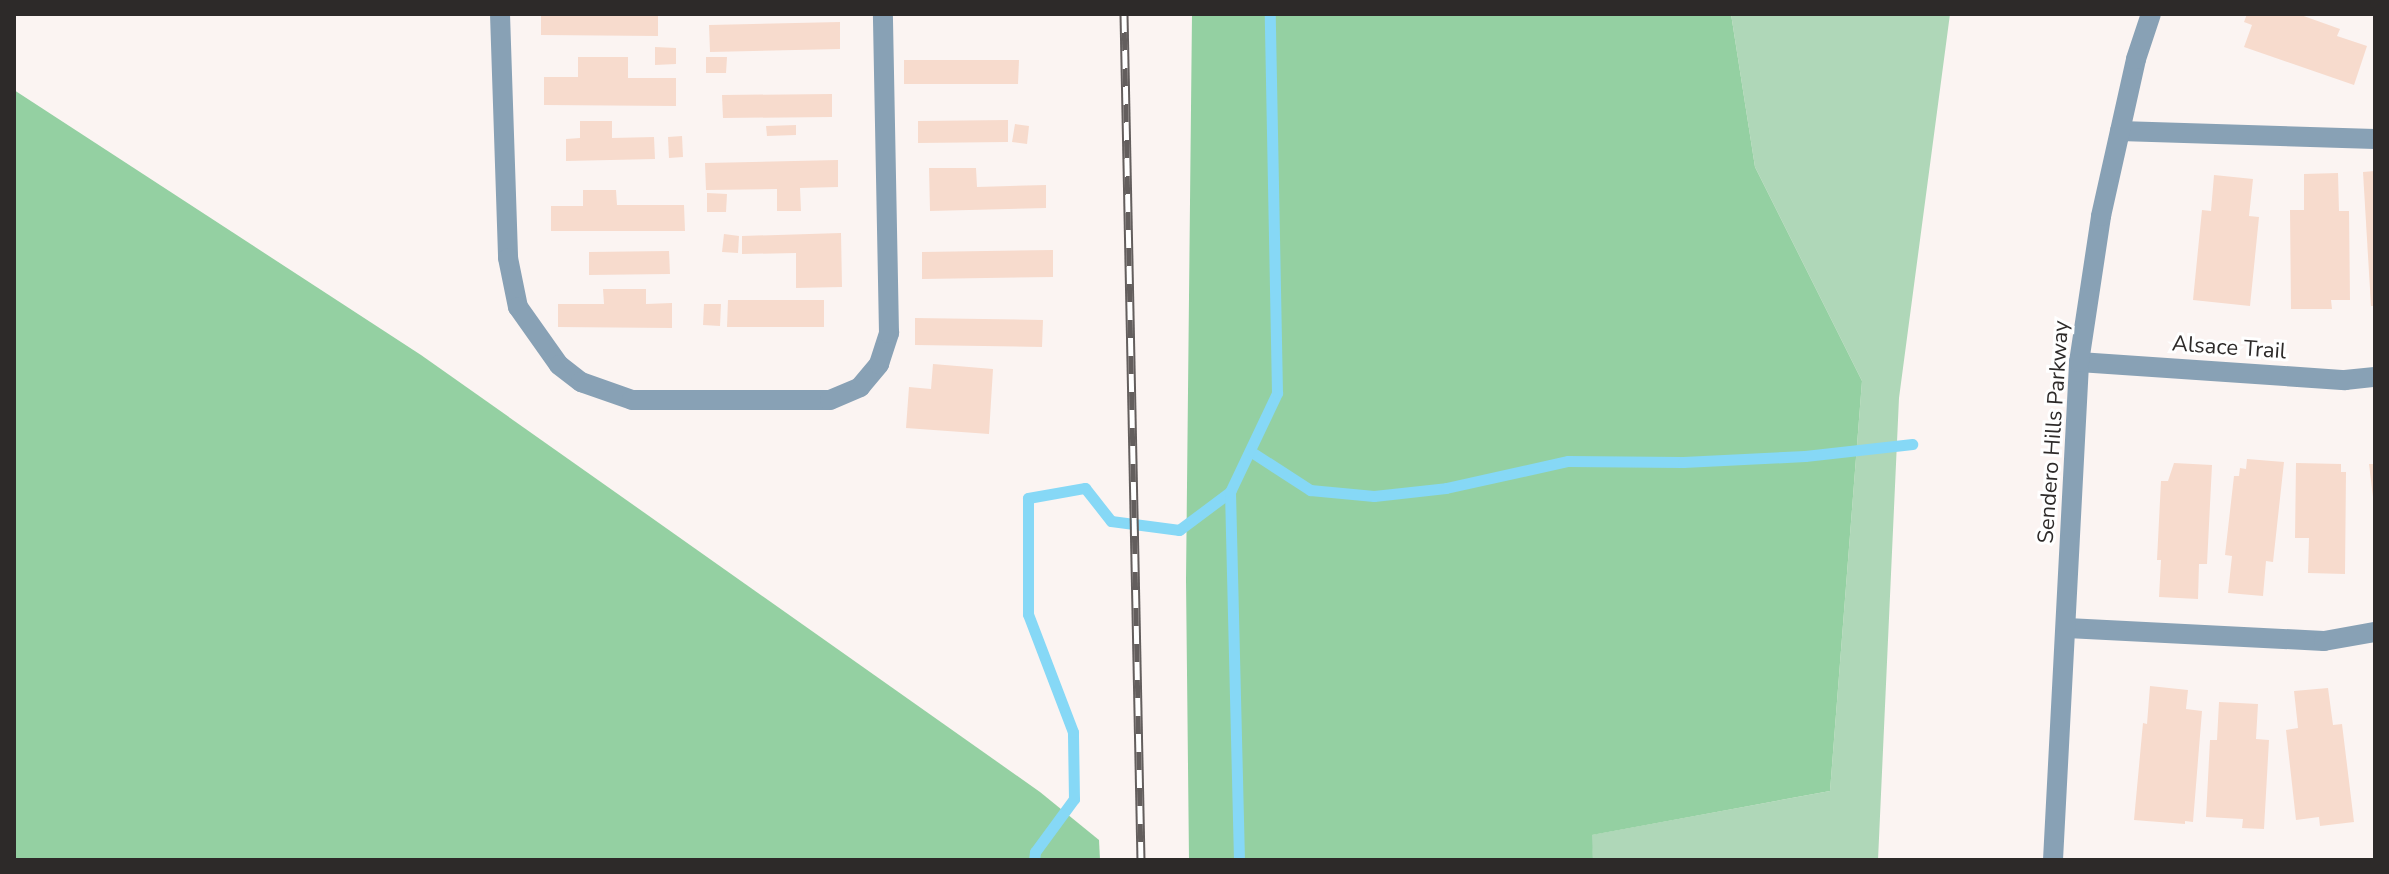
<!DOCTYPE html>
<style>
body{margin:0}
#map{position:relative;width:2389px;height:874px;overflow:hidden;background:#fbf4f2;font-family:"Nunito Sans",sans-serif}
div>[style]{position:absolute}
[style*='--x']{left:calc(var(--x)*1px);top:calc(var(--y)*1px);width:calc(var(--w)*1px);rotate:calc(var(--a)*1deg)}
.green>*{inset:0;background:#afd7b8}
.forest>*{inset:0;background:#94d0a2}
.stream>*{height:11px;margin:-5.5px;padding:0 5.5px;transform-origin:5.5px;border-radius:5.5px;background:#86d8f6}
.building>*{inset:0;background:#f7dbcd}
.service>*{height:20px;margin:-10px;padding:0 10px;transform-origin:10px;border-radius:10px;background:#88a1b5}
.minor>*{height:20px;margin:-10px;padding:0 10px;transform-origin:10px;border-radius:10px;background:#88a1b5}
.tertiary>*{height:20px;margin:-10px;padding:0 10px;transform-origin:10px;border-radius:10px;background:#88a1b5}
.rail>*{height:9px;margin-top:-4.5px;transform-origin:0;background:repeating-linear-gradient(90deg,#fff 0 18px,#635e5d 0 36px);box-sizing:border-box;border-block:2px solid #635e5d}
span{translate:-50% -50%;white-space:nowrap;text-align:center;line-height:1.15;-webkit-text-stroke:6px #fff;paint-order:stroke}
.street-label{font-size:22px;color:#2d2a29}
.frame{position:absolute;inset:0;border:16px solid #2d2a29;pointer-events:none}
</style>
<div id="map">
<div class="green">
<div style="clip-path:polygon(1731px 14px,1950px 14px,1899px 398px,1878px 860px,1593px 860px,1591px 835px,1830px 791px,1862px 381px,1755px 167px)"></div>
</div>
<div class="forest">
<div style="clip-path:polygon(1192px 14px,1731px 14px,1755px 167px,1862px 381px,1830px 791px,1592px 835px,1593px 860px,1189px 860px,1186px 580px)"></div>
<div style="clip-path:polygon(14px 90px,421px 355px,1040px 792px,1099px 840px,1100px 860px,14px 860px)"></div>
</div>
<div class="stream">
<div style="--x:1250;--y:451;--w:72;--a:33"></div>
<div style="--x:1310;--y:490;--w:64;--a:5.4"></div>
<div style="--x:1374;--y:496;--w:72;--a:-6.3"></div>
<div style="--x:1446;--y:488;--w:125;--a:-12.5"></div>
<div style="--x:1568;--y:461;--w:115;--a:0.5"></div>
<div style="--x:1683;--y:462;--w:122;--a:-2.8"></div>
<div style="--x:1805;--y:456;--w:108;--a:-6.4"></div>
<div style="--x:1034;--y:860;--w:8;--a:-83"></div>
<div style="--x:1035;--y:852;--w:66;--a:-53.7"></div>
<div style="--x:1074;--y:799;--w:67;--a:-90.9"></div>
<div style="--x:1073;--y:732;--w:126;--a:-110.9"></div>
<div style="--x:1028;--y:614;--w:116;--a:-90"></div>
<div style="--x:1028;--y:498;--w:58;--a:-10"></div>
<div style="--x:1085;--y:488;--w:42;--a:51.8"></div>
<div style="--x:1111;--y:521;--w:69;--a:7.5"></div>
<div style="--x:1179;--y:530;--w:64;--a:-36.7"></div>
<div style="--x:1239;--y:860;--w:368;--a:-91.4"></div>
<div style="--x:1230;--y:492;--w:110;--a:-64.6"></div>
<div style="--x:1277;--y:393;--w:379;--a:-91.1"></div>
</div>
<div class="building">
<div style="clip-path:polygon(541px 14px,658px 16px,658px 36px,541px 35px)"></div>
<div style="clip-path:polygon(2247px 14px,2298px 14px,2340px 29px,2337px 36px,2367px 46px,2354px 85px,2244px 47px,2252px 25px,2244px 22px)"></div>
<div style="clip-path:polygon(840px 22px,840px 49px,710px 52px,709px 25px)"></div>
<div style="clip-path:polygon(655px 47px,676px 48px,676px 64px,655px 65px)"></div>
<div style="clip-path:polygon(578px 57px,628px 57px,628px 78px,676px 78px,676px 106px,544px 105px,544px 77px,578px 77px)"></div>
<div style="clip-path:polygon(706px 57px,727px 57px,726px 73px,706px 73px)"></div>
<div style="clip-path:polygon(904px 60px,1019px 60px,1018px 84px,904px 84px)"></div>
<div style="clip-path:polygon(832px 94px,832px 117px,723px 118px,722px 95px)"></div>
<div style="clip-path:polygon(1008px 120px,1008px 142px,918px 143px,918px 121px)"></div>
<div style="clip-path:polygon(580px 121px,612px 121px,612px 138px,654px 137px,655px 159px,566px 161px,566px 139px,580px 138px)"></div>
<div style="clip-path:polygon(1015px 124px,1029px 126px,1027px 144px,1012px 142px)"></div>
<div style="clip-path:polygon(796px 125px,796px 135px,767px 136px,766px 126px)"></div>
<div style="clip-path:polygon(682px 136px,683px 157px,669px 158px,668px 137px)"></div>
<div style="clip-path:polygon(838px 160px,838px 187px,800px 188px,801px 211px,777px 211px,777px 189px,706px 190px,705px 163px)"></div>
<div style="clip-path:polygon(929px 168px,976px 168px,977px 187px,1046px 185px,1046px 208px,930px 211px)"></div>
<div style="clip-path:polygon(2375px 171px,2375px 306px,2371px 306px,2363px 172px)"></div>
<div style="clip-path:polygon(2338px 173px,2339px 211px,2349px 211px,2350px 300px,2331px 300px,2332px 309px,2291px 309px,2290px 210px,2304px 210px,2304px 174px)"></div>
<div style="clip-path:polygon(2214px 175px,2253px 179px,2249px 216px,2259px 217px,2250px 306px,2193px 300px,2202px 210px,2211px 211px)"></div>
<div style="clip-path:polygon(583px 190px,616px 190px,617px 205px,684px 205px,685px 231px,551px 231px,551px 206px,583px 206px)"></div>
<div style="clip-path:polygon(707px 193px,727px 194px,726px 212px,707px 212px)"></div>
<div style="clip-path:polygon(841px 233px,842px 287px,796px 288px,796px 253px,742px 254px,742px 236px)"></div>
<div style="clip-path:polygon(724px 234px,739px 236px,738px 253px,722px 252px)"></div>
<div style="clip-path:polygon(1053px 250px,1053px 277px,922px 279px,922px 252px)"></div>
<div style="clip-path:polygon(669px 251px,670px 274px,589px 275px,589px 252px)"></div>
<div style="clip-path:polygon(603px 289px,646px 289px,646px 304px,672px 303px,672px 328px,558px 327px,558px 304px,604px 304px)"></div>
<div style="clip-path:polygon(728px 300px,824px 300px,824px 327px,727px 327px)"></div>
<div style="clip-path:polygon(704px 304px,721px 304px,720px 326px,703px 325px)"></div>
<div style="clip-path:polygon(915px 318px,1043px 320px,1042px 347px,915px 345px)"></div>
<div style="clip-path:polygon(933px 364px,993px 369px,989px 434px,906px 428px,909px 387px,931px 389px)"></div>
<div style="clip-path:polygon(2247px 459px,2284px 462px,2273px 562px,2266px 561px,2263px 596px,2228px 593px,2232px 556px,2225px 555px,2234px 476px,2239px 476px,2240px 468px,2246px 469px)"></div>
<div style="clip-path:polygon(2174px 463px,2212px 465px,2207px 564px,2199px 564px,2198px 599px,2159px 597px,2161px 560px,2157px 560px,2161px 481px,2168px 481px)"></div>
<div style="clip-path:polygon(2296px 463px,2341px 464px,2341px 472px,2346px 472px,2345px 574px,2308px 573px,2309px 538px,2295px 538px)"></div>
<div style="clip-path:polygon(2369px 464px,2375px 464px,2375px 497px,2373px 497px)"></div>
<div style="clip-path:polygon(2150px 686px,2188px 690px,2186px 709px,2202px 711px,2193px 822px,2185px 821px,2185px 824px,2134px 820px,2143px 723px,2147px 724px)"></div>
<div style="clip-path:polygon(2328px 688px,2333px 725px,2342px 724px,2354px 822px,2320px 826px,2319px 817px,2296px 820px,2286px 730px,2298px 728px,2294px 691px)"></div>
<div style="clip-path:polygon(2219px 702px,2258px 704px,2256px 739px,2269px 740px,2264px 829px,2242px 828px,2243px 819px,2206px 817px,2210px 740px,2217px 740px)"></div>
</div>
<div class="service">
<div style="--x:500;--y:14;--w:244;--a:88.1"></div>
<div style="--x:508;--y:258;--w:50;--a:78.5"></div>
<div style="--x:518;--y:307;--w:71;--a:54.7"></div>
<div style="--x:559;--y:365;--w:28;--a:38"></div>
<div style="--x:581;--y:382;--w:54;--a:19.4"></div>
<div style="--x:632;--y:400;--w:198;--a:0"></div>
<div style="--x:830;--y:400;--w:33;--a:-23"></div>
<div style="--x:860;--y:387;--w:30;--a:-50"></div>
<div style="--x:879;--y:364;--w:33;--a:-72"></div>
<div style="--x:889;--y:333;--w:319;--a:-91.1"></div>
<div style="--x:2120;--y:131;--w:255;--a:1.8"></div>
<div style="--x:2067;--y:628;--w:257;--a:2.9"></div>
<div style="--x:2324;--y:641;--w:52;--a:-10"></div>
</div>
<div class="minor">
<div style="--x:2079;--y:362;--w:267;--a:3.9"></div>
<div style="--x:2345;--y:380;--w:30;--a:-6"></div>
</div>
<div class="tertiary">
<div style="--x:2053;--y:860;--w:499;--a:-87"></div>
<div style="--x:2079;--y:362;--w:148;--a:-81.4"></div>
<div style="--x:2101;--y:216;--w:161;--a:-77.4"></div>
<div style="--x:2136;--y:59;--w:47;--a:-71.6"></div>
</div>
<div class="rail">
<div style="--x:1124;--y:14;--w:846;--a:88.85"></div>
</div>
<div class="street-label">
<span style="left:2229px;top:348px;rotate:4deg">Alsace Trail</span>
<span style="left:2054px;top:432px;rotate:-86deg">Sendero Hills Parkway</span>
</div>
<div class="frame"></div>
</div>
